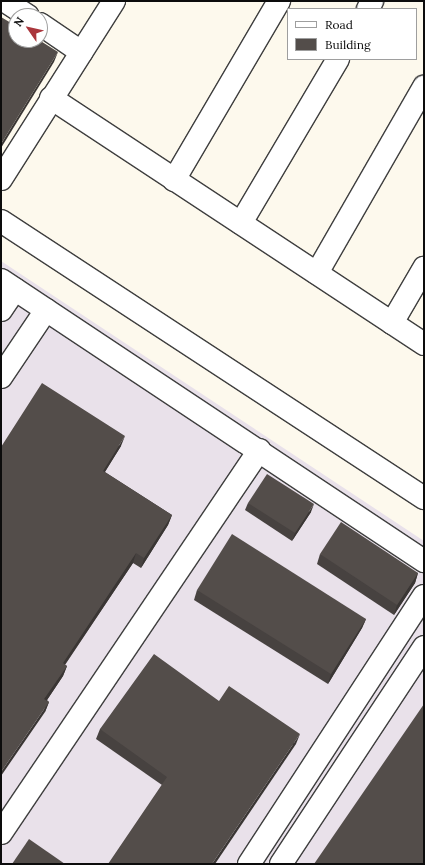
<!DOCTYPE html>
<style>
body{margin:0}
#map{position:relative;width:425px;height:865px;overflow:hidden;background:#fdf9ed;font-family:Lora,serif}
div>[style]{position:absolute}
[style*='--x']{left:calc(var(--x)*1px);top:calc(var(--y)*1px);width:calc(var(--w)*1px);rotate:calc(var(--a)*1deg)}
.industrial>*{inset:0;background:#e9e1ea}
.roads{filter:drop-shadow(1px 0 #3f3f3f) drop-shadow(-1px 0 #3f3f3f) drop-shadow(0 1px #3f3f3f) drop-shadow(0 -1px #3f3f3f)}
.minor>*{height:22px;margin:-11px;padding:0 11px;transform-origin:11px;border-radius:11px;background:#fff}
.wall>*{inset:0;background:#474240}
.shaded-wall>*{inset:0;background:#3a3634}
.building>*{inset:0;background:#534d4a}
span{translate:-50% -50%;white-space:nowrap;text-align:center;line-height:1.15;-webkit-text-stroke:4px #fff;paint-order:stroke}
.frame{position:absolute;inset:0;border:2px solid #0c0c0c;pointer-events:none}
.legend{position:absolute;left:287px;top:8px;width:130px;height:52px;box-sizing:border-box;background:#fff;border:1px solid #9e9e9e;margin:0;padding:5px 7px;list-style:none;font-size:12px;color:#0c0c0c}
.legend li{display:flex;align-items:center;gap:8px;height:20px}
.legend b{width:20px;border:1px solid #9e9e9e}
.north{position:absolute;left:8px;top:8px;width:40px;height:40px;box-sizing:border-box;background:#fff;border:1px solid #9e9e9e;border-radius:50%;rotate:304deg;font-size:11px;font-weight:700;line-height:16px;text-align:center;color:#0c0c0c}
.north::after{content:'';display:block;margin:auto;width:14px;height:18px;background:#aa363c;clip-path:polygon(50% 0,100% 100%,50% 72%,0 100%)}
</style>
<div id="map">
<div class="industrial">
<div style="clip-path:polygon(1px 261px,424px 541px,424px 864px,1px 864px)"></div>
</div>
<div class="roads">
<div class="minor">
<div style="--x:5;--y:1;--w:27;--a:33"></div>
<div style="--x:368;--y:9;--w:9;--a:-63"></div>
<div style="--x:40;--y:24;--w:50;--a:34.3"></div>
<div style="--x:51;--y:98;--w:447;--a:33.4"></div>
<div style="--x:1;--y:179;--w:211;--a:-57.6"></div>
<div style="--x:174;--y:180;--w:208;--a:-59.6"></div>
<div style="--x:1;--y:221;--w:506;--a:33.22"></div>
<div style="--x:241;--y:223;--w:191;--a:-59.4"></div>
<div style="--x:317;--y:273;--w:215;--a:-60.1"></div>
<div style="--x:1;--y:280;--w:508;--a:33.6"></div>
<div style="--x:1;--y:310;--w:25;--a:-56"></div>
<div style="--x:392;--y:323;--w:64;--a:-59.8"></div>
<div style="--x:1;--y:377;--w:81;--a:-56.1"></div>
<div style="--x:1;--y:833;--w:462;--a:-56"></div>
<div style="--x:249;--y:864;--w:320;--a:-56.9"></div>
<div style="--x:281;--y:864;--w:260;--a:-56.6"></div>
</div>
</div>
<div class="wall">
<div style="clip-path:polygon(121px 446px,105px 472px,172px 515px,168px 525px,141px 568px,133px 563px,65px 665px,67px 666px,63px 676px,47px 700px,49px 702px,45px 712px,1px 447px)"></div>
<div style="clip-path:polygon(248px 503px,311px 512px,292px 541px,245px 510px)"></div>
<div style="clip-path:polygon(320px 554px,418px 573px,415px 583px,394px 615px,317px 564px)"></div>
<div style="clip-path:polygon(197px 590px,366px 619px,362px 628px,328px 684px,194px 600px)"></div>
<div style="clip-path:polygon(219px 701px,296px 744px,162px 785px,96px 739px,100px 729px)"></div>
</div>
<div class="shaded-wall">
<div style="clip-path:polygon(58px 52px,54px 62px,1px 148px,1px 144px)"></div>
<div style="clip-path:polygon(125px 436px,121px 446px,99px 481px,103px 471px)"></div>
<div style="clip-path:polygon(314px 504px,311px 512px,292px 541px,295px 533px)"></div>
<div style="clip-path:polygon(172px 515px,168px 525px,141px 568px,144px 558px)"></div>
<div style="clip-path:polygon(136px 553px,133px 563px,59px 673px,63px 663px)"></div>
<div style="clip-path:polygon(418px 573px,415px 583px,394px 615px,397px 605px)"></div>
<div style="clip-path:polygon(366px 619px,362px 628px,328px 684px,331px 674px)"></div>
<div style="clip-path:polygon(67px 666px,63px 676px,41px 709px,44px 699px)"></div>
<div style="clip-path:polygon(49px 702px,45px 712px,1px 776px,1px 772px)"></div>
<div style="clip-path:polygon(300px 734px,296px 744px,215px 864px,212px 864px)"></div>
</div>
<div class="building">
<div style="clip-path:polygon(1px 17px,16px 26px,16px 40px,39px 40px,58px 52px,1px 144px)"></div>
<div style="clip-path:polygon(42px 383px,125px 436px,103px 471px,172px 515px,144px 558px,136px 553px,63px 663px,67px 666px,44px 699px,49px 702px,1px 772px,1px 447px)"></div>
<div style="clip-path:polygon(267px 474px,314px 504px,295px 533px,248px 503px)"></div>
<div style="clip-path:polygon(341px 522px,418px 573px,397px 605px,320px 554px)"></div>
<div style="clip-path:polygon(232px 534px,366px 619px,331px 674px,197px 590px)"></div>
<div style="clip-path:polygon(154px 654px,219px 701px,229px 686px,300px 734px,212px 864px,108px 864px,167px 777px,100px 729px)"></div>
<div style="clip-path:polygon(424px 704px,424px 864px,314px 864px)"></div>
<div style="clip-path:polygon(29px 839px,65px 864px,12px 864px)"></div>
</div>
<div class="frame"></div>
<ul class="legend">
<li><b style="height:5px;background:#fff"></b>Road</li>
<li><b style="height:11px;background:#534d4a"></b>Building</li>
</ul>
<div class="north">N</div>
</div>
